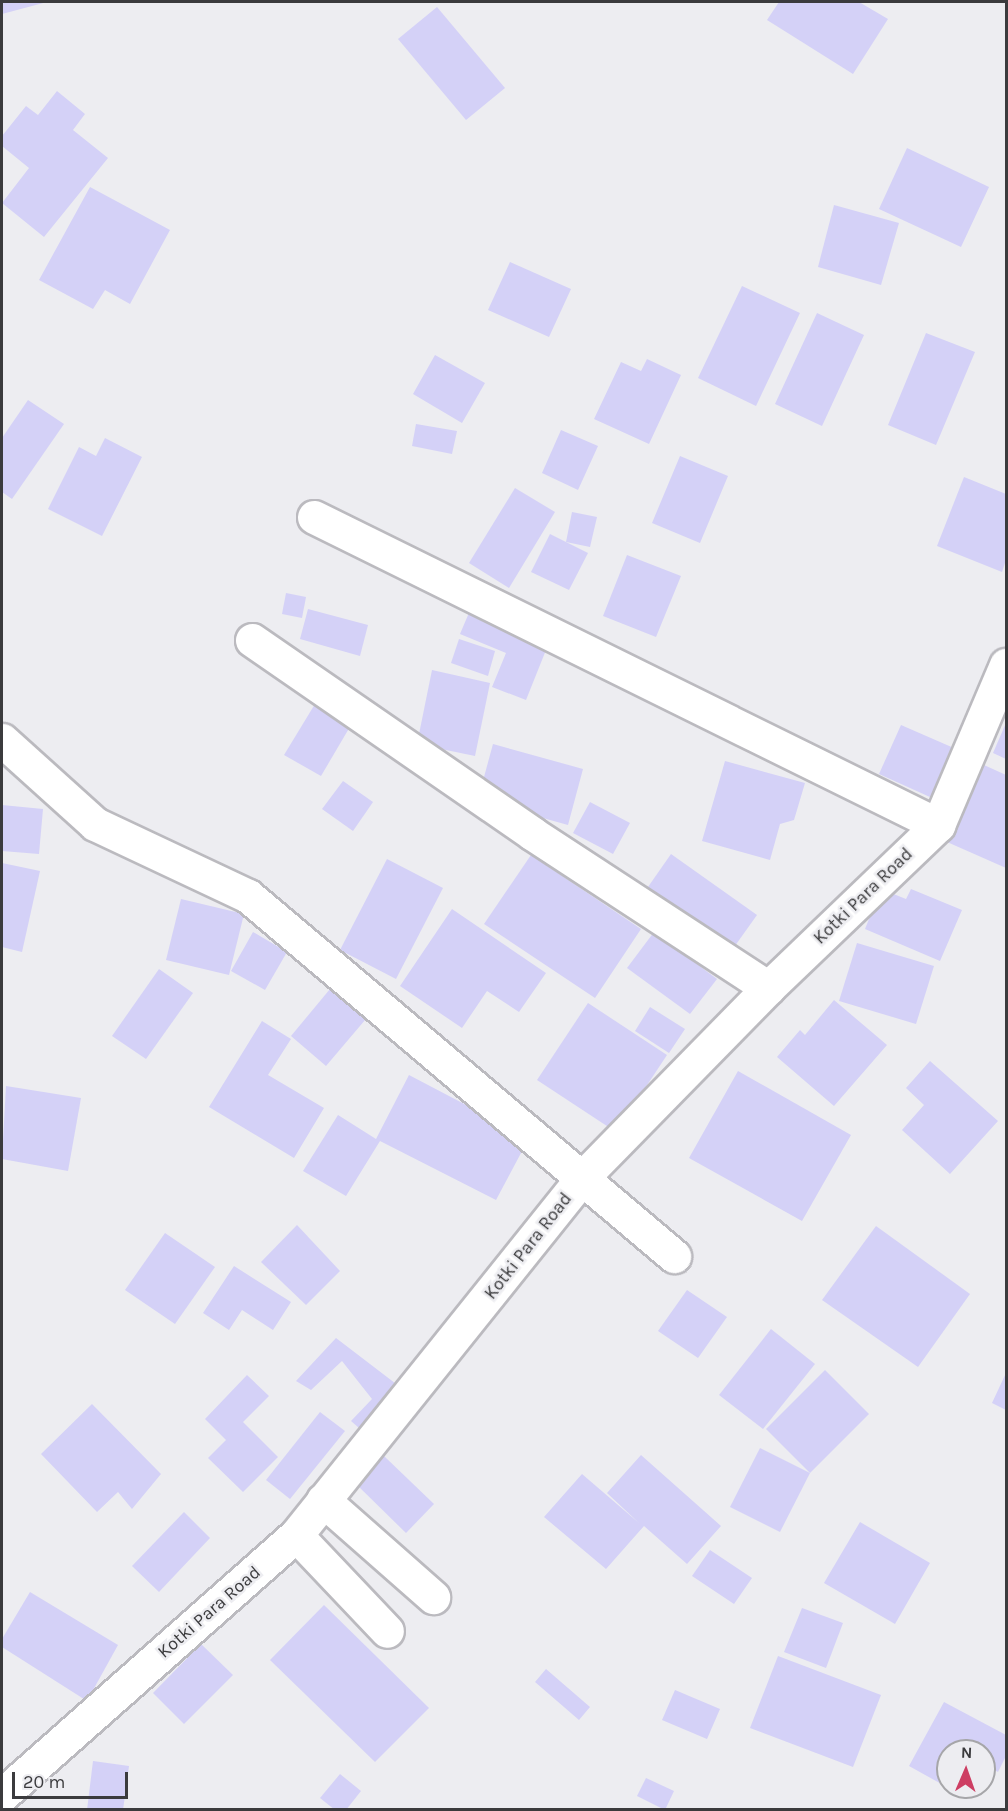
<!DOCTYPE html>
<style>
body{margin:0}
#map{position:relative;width:1008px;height:1811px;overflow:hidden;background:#ededf1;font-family:Karla,sans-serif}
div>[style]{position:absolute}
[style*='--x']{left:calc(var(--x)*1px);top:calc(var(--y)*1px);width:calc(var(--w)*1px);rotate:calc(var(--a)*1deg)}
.building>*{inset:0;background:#d4d1f7}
.roads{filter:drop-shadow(2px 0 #bbbabf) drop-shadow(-2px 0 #bbbabf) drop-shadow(0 2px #bbbabf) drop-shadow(0 -2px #bbbabf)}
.minor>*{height:33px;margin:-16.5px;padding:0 16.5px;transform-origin:16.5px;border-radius:16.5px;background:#fff}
span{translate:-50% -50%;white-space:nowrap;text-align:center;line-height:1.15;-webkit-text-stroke:5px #ededf1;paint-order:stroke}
.street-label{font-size:18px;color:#3b3b3d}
.frame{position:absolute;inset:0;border:3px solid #3b3b3d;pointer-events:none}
.north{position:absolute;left:936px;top:1739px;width:60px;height:60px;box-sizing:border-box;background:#ededf1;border:2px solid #a6a6a9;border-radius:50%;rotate:2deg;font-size:16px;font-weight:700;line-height:24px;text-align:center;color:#3b3b3d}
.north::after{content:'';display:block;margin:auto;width:21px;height:27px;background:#cd3e63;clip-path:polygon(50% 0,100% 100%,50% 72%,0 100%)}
.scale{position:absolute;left:12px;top:1772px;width:116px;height:27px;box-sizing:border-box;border:3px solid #3b3b3d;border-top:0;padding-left:8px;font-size:18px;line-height:21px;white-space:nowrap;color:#3b3b3d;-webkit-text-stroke:4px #ededf1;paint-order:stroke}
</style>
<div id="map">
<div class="building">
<div style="clip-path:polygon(2px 2px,47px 2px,2px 14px)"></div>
<div style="clip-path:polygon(779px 2px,859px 2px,888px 19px,853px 74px,767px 20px)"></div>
<div style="clip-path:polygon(437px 7px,505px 88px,466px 120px,398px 39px)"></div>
<div style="clip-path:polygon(57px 91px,85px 114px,73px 130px,108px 158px,44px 237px,2px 203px,29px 168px,2px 146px,2px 136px,26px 106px,38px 115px)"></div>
<div style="clip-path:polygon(907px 148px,989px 187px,961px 247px,879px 209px)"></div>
<div style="clip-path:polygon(90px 187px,170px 230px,130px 304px,105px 290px,93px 309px,39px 280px)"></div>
<div style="clip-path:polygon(834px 205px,899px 223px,881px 285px,818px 267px)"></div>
<div style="clip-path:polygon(510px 262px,571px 289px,549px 337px,488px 310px)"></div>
<div style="clip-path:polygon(742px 286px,800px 313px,756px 406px,698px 378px)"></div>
<div style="clip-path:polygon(817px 313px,864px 335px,822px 426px,775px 404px)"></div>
<div style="clip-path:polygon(926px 333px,975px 352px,936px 445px,888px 425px)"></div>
<div style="clip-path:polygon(435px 355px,485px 383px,462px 423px,413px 394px)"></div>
<div style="clip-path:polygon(647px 359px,681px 375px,649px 444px,594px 419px,621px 362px,641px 371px)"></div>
<div style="clip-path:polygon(28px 400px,64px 424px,12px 499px,2px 492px,2px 438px)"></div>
<div style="clip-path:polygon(416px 424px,457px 431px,452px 454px,412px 446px)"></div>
<div style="clip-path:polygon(561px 430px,598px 446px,578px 490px,542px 473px)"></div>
<div style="clip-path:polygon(105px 438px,142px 457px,102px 536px,48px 509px,79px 447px,96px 456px)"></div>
<div style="clip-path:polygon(680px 456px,728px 476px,700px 543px,652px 523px)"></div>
<div style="clip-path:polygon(964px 477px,1006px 494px,1006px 560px,1002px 572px,937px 546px)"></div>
<div style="clip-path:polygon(515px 488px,555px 512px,509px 588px,469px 563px)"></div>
<div style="clip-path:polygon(572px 512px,597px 517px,590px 547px,566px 542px)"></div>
<div style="clip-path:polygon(550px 534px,588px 553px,569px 590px,531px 572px)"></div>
<div style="clip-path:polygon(627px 555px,681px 576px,656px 637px,603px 616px)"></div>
<div style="clip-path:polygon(286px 593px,306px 597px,302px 618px,282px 614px)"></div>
<div style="clip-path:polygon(471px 608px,550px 640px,526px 700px,492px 687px,506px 653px,460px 634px)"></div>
<div style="clip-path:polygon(308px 609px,368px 625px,360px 656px,300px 639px)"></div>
<div style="clip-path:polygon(459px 639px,495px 651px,488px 676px,451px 663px)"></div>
<div style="clip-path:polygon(432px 670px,490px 683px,475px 756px,417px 744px)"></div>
<div style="clip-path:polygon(315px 704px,351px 725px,321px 776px,284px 755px)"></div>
<div style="clip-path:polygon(1006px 723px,1006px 759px,993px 753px)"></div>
<div style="clip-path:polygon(901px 725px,963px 752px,941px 802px,879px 774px)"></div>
<div style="clip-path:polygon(493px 744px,583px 769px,568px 825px,507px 808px,510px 796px,481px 788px)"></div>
<div style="clip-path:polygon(973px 760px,1006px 775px,1006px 868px,938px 838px)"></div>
<div style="clip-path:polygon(725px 761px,805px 783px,794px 820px,780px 824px,770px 860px,702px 841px)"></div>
<div style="clip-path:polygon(343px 781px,373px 802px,353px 831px,322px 809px)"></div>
<div style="clip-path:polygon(590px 802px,630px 823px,613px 854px,573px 833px)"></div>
<div style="clip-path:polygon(2px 805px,43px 809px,39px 854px,2px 851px)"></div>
<div style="clip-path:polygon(671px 854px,757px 915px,727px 957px,641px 897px)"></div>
<div style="clip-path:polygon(531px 855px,641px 929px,595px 998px,484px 924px)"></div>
<div style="clip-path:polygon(387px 859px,443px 888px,396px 979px,340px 950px)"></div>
<div style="clip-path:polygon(2px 863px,40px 871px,22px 952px,2px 947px)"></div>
<div style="clip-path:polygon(881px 889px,906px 899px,911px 889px,962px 910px,940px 961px,865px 929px)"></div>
<div style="clip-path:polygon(181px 899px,244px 914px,229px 975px,166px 960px)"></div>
<div style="clip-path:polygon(452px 909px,546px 973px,519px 1012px,487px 991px,462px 1028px,400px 986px)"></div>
<div style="clip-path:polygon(253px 932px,287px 952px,265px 990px,231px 971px)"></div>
<div style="clip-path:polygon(654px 932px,717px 979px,690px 1014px,627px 968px)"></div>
<div style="clip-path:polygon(857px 943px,934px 966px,916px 1024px,839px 1001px)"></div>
<div style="clip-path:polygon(159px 969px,193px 993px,146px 1059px,112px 1036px)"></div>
<div style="clip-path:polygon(335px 983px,371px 1013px,326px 1066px,291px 1036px)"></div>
<div style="clip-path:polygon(834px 1000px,887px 1045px,834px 1106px,777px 1057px,800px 1030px,805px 1035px)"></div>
<div style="clip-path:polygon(588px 1003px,667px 1055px,616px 1132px,537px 1080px)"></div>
<div style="clip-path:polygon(650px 1007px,685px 1029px,669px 1053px,635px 1031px)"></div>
<div style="clip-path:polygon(262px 1021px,291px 1039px,268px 1075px,324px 1108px,294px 1158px,209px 1107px)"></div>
<div style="clip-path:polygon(930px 1061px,998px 1121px,950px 1174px,902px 1130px,924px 1105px,906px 1088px)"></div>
<div style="clip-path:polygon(738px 1071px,851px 1135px,802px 1221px,689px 1158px)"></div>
<div style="clip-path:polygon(409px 1075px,529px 1138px,496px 1200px,380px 1141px,346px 1196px,303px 1171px,338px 1115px,376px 1139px)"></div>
<div style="clip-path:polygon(6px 1086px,81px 1098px,68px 1171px,2px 1159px)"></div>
<div style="clip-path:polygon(297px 1225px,340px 1271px,306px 1305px,261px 1262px)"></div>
<div style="clip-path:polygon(876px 1226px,970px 1294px,918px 1367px,822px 1300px)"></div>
<div style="clip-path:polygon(165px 1233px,215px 1267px,175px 1324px,125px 1290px)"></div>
<div style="clip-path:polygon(234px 1266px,291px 1302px,273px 1330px,242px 1310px,229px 1330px,203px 1313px)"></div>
<div style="clip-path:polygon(687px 1290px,727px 1317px,698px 1358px,658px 1331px)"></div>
<div style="clip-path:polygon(771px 1329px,815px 1364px,763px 1429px,719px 1395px)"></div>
<div style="clip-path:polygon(336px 1338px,404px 1390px,367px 1435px,351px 1421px,372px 1399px,342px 1361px,311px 1390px,296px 1381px)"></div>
<div style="clip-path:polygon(825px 1370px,869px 1414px,810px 1473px,766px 1429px)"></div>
<div style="clip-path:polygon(1006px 1373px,1006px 1410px,992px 1403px)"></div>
<div style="clip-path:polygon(247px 1375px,269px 1396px,243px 1422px,278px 1457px,243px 1492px,208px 1458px,226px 1440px,205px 1419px)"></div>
<div style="clip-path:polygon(92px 1404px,161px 1474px,132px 1509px,118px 1492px,97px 1512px,41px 1454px)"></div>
<div style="clip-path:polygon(320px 1412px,345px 1431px,290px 1499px,266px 1480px)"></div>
<div style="clip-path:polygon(760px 1448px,810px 1473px,780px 1532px,730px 1507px)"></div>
<div style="clip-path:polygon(641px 1455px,721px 1526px,687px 1564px,644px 1526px,606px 1569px,544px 1517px,582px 1474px,639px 1523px,607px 1493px)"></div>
<div style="clip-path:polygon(384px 1456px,434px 1504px,406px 1533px,356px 1484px)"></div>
<div style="clip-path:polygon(184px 1512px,210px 1538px,159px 1592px,132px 1566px)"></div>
<div style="clip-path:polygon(860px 1522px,930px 1563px,895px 1624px,824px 1583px)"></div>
<div style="clip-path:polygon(710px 1550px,752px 1578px,734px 1604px,692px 1576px)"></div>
<div style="clip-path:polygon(30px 1592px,118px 1645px,87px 1701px,2px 1647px,2px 1639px)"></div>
<div style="clip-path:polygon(324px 1605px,429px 1708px,375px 1762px,270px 1660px)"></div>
<div style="clip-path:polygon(802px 1608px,843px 1623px,826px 1668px,784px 1652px)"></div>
<div style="clip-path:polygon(201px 1644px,233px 1675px,184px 1724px,153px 1693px)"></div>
<div style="clip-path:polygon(778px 1656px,881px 1695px,853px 1767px,750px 1728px)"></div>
<div style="clip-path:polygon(546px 1669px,590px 1707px,579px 1720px,535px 1682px)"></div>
<div style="clip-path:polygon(675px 1690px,720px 1709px,707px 1739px,662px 1720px)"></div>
<div style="clip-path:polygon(944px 1702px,1006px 1735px,1006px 1756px,998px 1772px,984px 1764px,984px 1751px,948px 1751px,948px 1787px,968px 1787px,963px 1796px,909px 1766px)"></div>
<div style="clip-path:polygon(93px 1761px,129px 1766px,123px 1810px,87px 1810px)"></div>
<div style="clip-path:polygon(340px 1774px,361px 1791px,346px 1810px,335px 1810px,320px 1798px)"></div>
<div style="clip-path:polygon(646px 1778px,674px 1791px,665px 1810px,637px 1796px)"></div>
</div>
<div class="roads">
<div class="minor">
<div style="--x:314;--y:517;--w:696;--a:26.27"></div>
<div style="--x:252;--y:640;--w:341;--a:34.6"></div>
<div style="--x:533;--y:834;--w:281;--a:33.2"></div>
<div style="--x:2;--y:740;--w:125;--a:42.1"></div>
<div style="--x:95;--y:824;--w:169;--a:25.2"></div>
<div style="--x:248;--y:896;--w:558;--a:40.2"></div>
<div style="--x:323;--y:1500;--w:147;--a:41.4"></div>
<div style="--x:296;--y:1535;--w:132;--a:46.5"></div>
<div style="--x:2;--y:1795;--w:392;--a:-41.5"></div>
<div style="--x:296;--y:1535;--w:456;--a:-51.3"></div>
<div style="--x:581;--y:1179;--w:267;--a:-45.6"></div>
<div style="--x:768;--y:988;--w:236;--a:-43.8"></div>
<div style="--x:938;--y:825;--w:174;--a:-67"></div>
</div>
</div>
<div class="street-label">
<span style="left:863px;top:896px;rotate:-44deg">Kotki Para Road</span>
<span style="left:528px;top:1246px;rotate:-52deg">Kotki Para Road</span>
<span style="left:209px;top:1612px;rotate:-41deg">Kotki Para Road</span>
</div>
<div class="frame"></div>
<div class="north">N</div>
<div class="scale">20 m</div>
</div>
